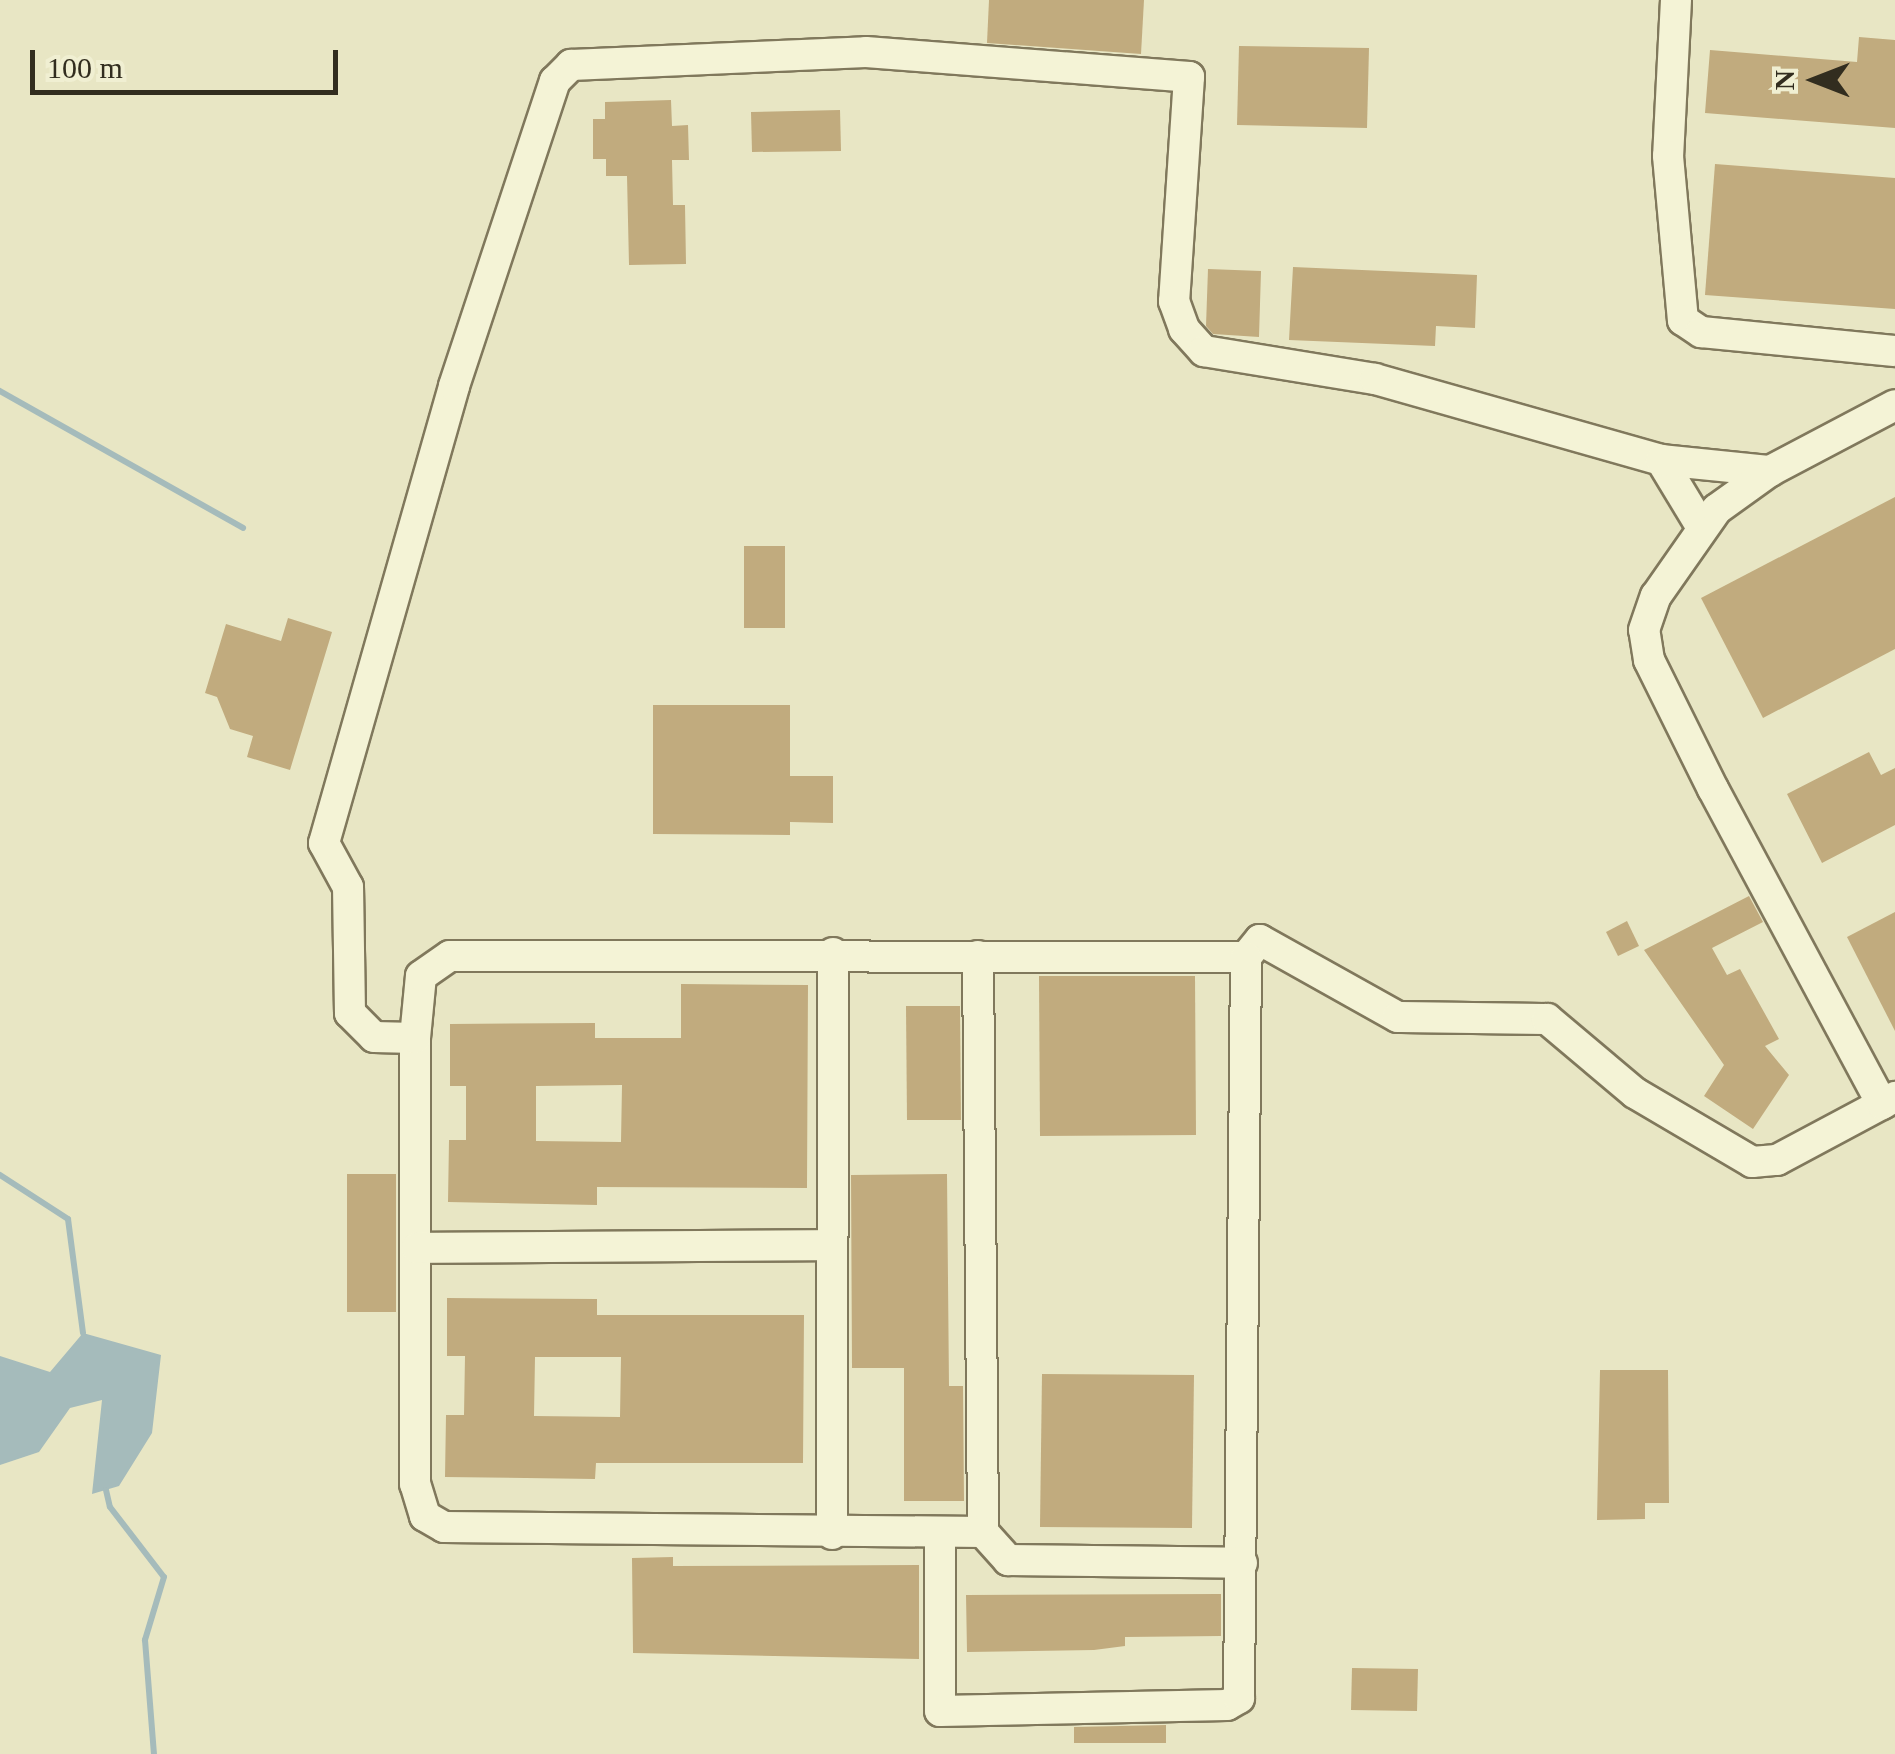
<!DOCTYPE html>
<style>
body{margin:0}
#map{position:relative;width:1895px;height:1754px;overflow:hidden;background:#e8e6c4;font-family:"Times New Roman",serif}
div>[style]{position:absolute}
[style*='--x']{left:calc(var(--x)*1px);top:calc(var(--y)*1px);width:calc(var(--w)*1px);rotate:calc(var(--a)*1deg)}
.water>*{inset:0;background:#a5bbbb}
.stream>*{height:6px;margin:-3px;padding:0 3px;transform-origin:3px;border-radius:3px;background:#a5bbbb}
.building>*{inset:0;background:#c1ab7e}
.roads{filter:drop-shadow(2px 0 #80785c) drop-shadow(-2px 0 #80785c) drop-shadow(0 2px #80785c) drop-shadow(0 -2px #80785c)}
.minor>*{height:30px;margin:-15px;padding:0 15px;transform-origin:15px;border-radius:15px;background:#f4f3d6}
span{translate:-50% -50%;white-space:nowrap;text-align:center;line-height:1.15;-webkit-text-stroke:8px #f0efd2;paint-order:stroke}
.north{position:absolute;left:1765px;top:30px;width:100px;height:100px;-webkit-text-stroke:8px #f0efd2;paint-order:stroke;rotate:270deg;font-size:28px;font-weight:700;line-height:40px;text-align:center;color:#322d1f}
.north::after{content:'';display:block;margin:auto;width:35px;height:45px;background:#322d1f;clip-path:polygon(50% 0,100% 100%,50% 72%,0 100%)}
.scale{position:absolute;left:30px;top:50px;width:308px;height:45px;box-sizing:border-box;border:5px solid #322d1f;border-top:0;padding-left:12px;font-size:30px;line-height:35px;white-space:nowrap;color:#322d1f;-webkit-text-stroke:8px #f0efd2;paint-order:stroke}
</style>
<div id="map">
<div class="water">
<div style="clip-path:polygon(83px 1333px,161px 1355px,152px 1433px,119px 1486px,92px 1494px,102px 1400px,70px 1408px,39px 1452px,0 1465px,0 1356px,50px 1372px)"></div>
</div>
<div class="stream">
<div style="--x:0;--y:391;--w:279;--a:29.4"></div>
<div style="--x:0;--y:1175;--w:81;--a:32.9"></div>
<div style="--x:68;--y:1219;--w:115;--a:82.5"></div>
<div style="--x:106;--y:1490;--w:17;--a:77"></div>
<div style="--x:110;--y:1507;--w:88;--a:52.4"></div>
<div style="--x:164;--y:1577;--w:66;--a:106.8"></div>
<div style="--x:145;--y:1640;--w:114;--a:85.5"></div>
</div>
<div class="building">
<div style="clip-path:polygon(989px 0,1144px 0,1141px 54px,987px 43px)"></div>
<div style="clip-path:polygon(1859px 37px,1895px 40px,1895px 128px,1705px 113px,1710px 50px,1857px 62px)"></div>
<div style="clip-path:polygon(1239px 46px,1369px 48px,1367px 128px,1237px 125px)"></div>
<div style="clip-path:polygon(671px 100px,672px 126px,688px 125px,689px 160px,672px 160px,673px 205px,685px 205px,686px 264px,629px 265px,627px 176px,606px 176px,606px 159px,593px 159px,593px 119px,605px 119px,605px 102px)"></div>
<div style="clip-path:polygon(840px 110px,841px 151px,752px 152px,751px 112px)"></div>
<div style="clip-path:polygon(1715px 164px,1895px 178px,1895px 309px,1705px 295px)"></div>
<div style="clip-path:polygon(1293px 267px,1477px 275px,1475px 328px,1436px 326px,1435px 346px,1289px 340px)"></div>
<div style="clip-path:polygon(1208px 269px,1261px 271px,1259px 337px,1213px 334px,1206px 326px)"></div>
<div style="clip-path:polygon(1895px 497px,1895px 649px,1763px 718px,1701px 598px)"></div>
<div style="clip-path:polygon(744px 546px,785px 546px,785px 628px,744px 628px)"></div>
<div style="clip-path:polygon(288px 618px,332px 632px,290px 770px,247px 757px,253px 736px,230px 729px,217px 697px,205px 693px,226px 624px,281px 641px)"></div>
<div style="clip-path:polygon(653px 705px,790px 705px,790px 776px,833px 776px,833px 823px,790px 822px,790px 835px,653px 834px)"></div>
<div style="clip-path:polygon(1869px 752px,1881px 775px,1895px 768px,1895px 825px,1822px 863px,1787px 794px)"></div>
<div style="clip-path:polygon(1749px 896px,1763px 922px,1712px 948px,1727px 975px,1740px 969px,1779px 1039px,1765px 1046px,1789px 1075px,1753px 1129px,1704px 1096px,1724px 1065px,1644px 950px)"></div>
<div style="clip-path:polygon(1895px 912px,1895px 1031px,1847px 937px)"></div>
<div style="clip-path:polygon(1627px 921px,1639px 946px,1618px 956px,1606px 932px)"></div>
<div style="clip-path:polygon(1039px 976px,1195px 976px,1196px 1135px,1040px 1136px)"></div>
<div style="clip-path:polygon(evenodd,681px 984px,808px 985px,807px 1188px,597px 1187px,597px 1205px,448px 1202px,449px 1140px,466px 1140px,466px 1086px,450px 1086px,450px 1024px,595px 1023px,595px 1038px,681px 1038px,681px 984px,622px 1085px,621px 1142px,536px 1141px,536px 1086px,622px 1085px)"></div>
<div style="clip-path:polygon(906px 1006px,960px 1006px,961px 1120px,907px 1120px)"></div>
<div style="clip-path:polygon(347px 1174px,396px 1174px,396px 1312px,347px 1312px)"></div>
<div style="clip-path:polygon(947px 1174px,949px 1386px,963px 1386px,964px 1501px,904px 1501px,904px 1368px,852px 1368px,851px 1175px)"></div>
<div style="clip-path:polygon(evenodd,447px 1298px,597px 1299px,597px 1315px,804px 1315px,803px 1463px,596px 1463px,595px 1479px,445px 1477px,446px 1415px,464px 1415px,465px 1356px,447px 1356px,447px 1298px,535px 1357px,621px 1357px,620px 1417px,534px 1416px,535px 1357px)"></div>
<div style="clip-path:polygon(1600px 1370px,1668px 1370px,1669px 1503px,1645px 1503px,1645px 1519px,1597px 1520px)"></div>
<div style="clip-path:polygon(1042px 1374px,1194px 1375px,1192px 1528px,1040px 1527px)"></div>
<div style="clip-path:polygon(673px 1557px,673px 1566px,919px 1565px,919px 1659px,633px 1653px,632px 1558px)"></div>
<div style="clip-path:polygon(1221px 1594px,1221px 1636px,1125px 1637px,1125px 1646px,1094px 1650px,967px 1652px,966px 1595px)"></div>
<div style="clip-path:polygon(1352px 1668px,1418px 1669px,1417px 1711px,1351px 1710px)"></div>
<div style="clip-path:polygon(1166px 1725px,1166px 1743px,1074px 1743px,1074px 1727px)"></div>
</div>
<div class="roads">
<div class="minor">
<div style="--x:1676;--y:0;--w:156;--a:92.9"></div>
<div style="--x:1668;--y:156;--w:165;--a:84.8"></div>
<div style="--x:1683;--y:320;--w:22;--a:34"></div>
<div style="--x:1701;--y:332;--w:195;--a:5.6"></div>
<div style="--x:1661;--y:460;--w:77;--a:58.8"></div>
<div style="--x:978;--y:956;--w:576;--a:89.5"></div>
<div style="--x:983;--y:1532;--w:539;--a:-179.47"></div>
<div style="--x:444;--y:1527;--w:22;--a:-150"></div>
<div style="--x:425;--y:1516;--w:34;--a:-107"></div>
<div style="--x:415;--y:1484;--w:446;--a:-90"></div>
<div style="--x:415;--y:1038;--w:41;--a:-178.6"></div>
<div style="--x:374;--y:1037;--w:34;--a:-135"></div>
<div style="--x:350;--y:1013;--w:126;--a:-90.9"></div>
<div style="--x:348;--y:887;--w:50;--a:-118.6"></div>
<div style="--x:324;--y:843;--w:475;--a:-74.1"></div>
<div style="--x:454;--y:386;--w:321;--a:-71.7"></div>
<div style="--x:555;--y:81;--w:23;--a:-45"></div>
<div style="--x:571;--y:65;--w:295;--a:-2.5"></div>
<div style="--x:866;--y:52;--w:324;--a:4.4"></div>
<div style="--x:1189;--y:77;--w:225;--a:93.8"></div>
<div style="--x:1174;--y:301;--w:30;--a:70"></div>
<div style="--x:1184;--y:329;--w:30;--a:48"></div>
<div style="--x:1204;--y:351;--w:173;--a:9.3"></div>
<div style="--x:1375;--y:379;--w:297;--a:15.8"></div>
<div style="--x:1661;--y:460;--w:110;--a:5.8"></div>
<div style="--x:415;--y:1038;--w:62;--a:-84.5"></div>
<div style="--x:421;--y:976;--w:35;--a:-35"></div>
<div style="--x:450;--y:956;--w:796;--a:0.07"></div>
<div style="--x:1246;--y:957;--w:22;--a:-51"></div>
<div style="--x:1260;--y:940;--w:158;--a:29.2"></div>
<div style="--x:1398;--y:1017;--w:149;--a:0.8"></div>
<div style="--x:1547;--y:1019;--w:115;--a:40.1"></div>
<div style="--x:1635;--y:1093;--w:136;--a:30.5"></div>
<div style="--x:1752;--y:1162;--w:25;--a:-5"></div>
<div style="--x:1777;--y:1160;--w:134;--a:-28.1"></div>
<div style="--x:1882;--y:1104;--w:357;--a:-118.2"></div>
<div style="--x:1713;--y:789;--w:144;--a:-116.4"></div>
<div style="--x:1649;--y:660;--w:30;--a:-99"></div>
<div style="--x:1644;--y:630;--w:36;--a:-71"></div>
<div style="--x:1656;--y:596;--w:106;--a:-55"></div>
<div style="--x:1717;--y:509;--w:65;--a:-35.6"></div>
<div style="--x:1770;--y:471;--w:141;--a:-27.8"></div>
<div style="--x:417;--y:1248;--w:415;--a:-0.4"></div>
<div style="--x:940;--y:1532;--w:179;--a:90"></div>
<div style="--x:940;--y:1711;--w:287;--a:-1.2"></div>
<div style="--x:1227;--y:1705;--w:14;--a:-30"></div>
<div style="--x:1239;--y:1698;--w:741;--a:-89.46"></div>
<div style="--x:983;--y:1532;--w:38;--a:48"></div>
<div style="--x:1008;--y:1560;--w:234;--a:0.7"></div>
<div style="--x:832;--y:1534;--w:581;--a:-89.9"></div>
</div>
</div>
<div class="north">N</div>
<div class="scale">100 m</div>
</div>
